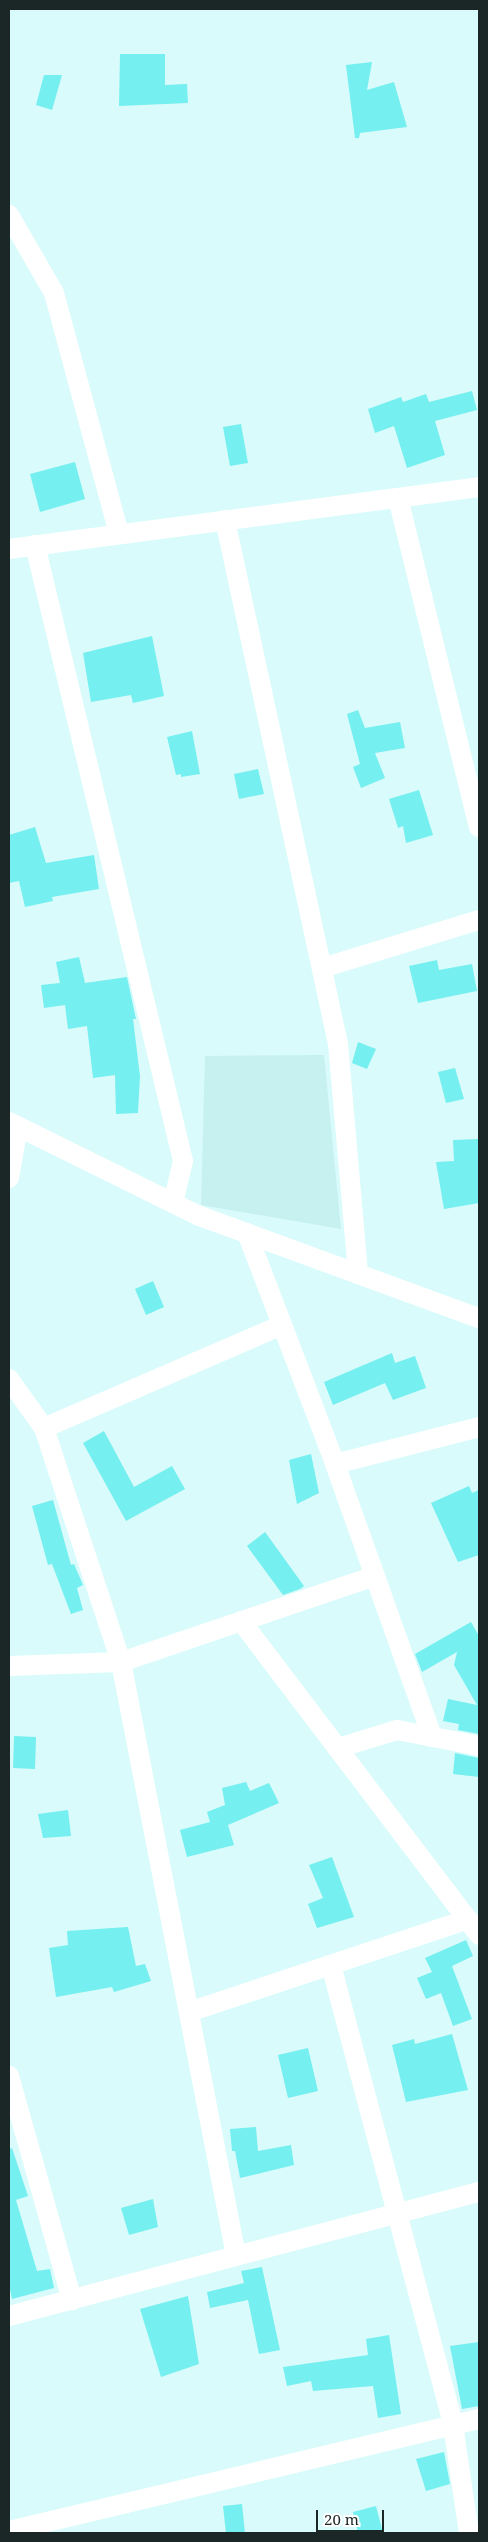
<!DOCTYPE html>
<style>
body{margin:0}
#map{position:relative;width:488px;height:2542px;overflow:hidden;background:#d9fbfb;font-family:"Noto Serif",serif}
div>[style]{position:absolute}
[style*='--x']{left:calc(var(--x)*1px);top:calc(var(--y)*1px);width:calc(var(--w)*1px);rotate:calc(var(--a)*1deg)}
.built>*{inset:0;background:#c6f1f0}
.building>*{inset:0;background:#75efef}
.street>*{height:20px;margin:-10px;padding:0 10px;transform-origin:10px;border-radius:10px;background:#fff}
span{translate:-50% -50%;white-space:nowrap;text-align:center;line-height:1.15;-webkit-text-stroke:4px #fff;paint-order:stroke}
.frame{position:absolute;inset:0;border:10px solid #1a2726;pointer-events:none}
.scale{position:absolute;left:316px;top:2510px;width:68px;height:22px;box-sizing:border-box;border:2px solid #1a2726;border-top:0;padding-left:6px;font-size:15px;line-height:18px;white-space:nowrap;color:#1a2726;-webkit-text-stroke:4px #fff;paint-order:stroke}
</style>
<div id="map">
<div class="built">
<div style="clip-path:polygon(324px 1055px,341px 1229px,201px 1205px,205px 1056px)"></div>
</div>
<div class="building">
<div style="clip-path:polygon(120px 54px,165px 54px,165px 85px,187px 84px,188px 103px,119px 106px)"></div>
<div style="clip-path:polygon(372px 62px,367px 90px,394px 82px,407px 127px,360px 133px,359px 138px,355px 138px,346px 65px)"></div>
<div style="clip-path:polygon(44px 75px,62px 75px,52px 110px,36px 105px)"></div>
<div style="clip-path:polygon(472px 391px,477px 410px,435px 421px,445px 455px,407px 468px,394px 426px,375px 433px,368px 409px,401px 397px,403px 402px,426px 394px,429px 402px)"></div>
<div style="clip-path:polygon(241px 424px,248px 463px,230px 466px,223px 427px)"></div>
<div style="clip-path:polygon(75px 462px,85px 499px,40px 512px,30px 474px)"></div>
<div style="clip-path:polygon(152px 636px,164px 696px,133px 703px,131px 695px,91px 702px,83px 653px)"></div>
<div style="clip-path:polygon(358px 710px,365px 728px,400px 722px,405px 748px,375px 753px,385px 778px,361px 788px,353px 767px,360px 764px,347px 714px)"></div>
<div style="clip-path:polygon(192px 731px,200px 774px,181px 777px,181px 774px,176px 775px,167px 737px)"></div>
<div style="clip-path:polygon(258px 769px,264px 794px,239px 799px,234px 774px)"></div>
<div style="clip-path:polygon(419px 790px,433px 835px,406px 843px,403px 826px,398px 828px,389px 799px)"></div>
<div style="clip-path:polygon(35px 827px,46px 863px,94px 855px,99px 889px,52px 897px,53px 901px,25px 907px,19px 881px,9px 883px,9px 835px)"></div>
<div style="clip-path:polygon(79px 957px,85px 983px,127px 977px,136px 1019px,133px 1019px,140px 1076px,138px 1113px,116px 1114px,115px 1075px,93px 1078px,87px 1026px,68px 1029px,65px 1005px,44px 1008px,41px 985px,60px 983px,56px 962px)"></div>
<div style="clip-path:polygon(437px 960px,439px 970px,472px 964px,477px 991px,418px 1003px,409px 966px)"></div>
<div style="clip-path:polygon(358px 1042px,376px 1049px,367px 1069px,352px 1063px)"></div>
<div style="clip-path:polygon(455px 1068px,464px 1099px,446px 1103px,438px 1072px)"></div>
<div style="clip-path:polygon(479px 1139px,479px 1203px,444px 1209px,436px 1162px,454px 1161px,453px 1140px)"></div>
<div style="clip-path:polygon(153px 1281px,164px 1307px,146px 1315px,135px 1289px)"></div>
<div style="clip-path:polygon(392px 1353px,395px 1363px,415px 1356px,426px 1388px,393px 1400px,385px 1383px,333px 1405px,324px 1382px)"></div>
<div style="clip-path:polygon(104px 1431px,134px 1487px,172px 1466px,185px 1489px,126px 1521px,83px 1443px)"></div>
<div style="clip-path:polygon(311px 1454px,319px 1493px,297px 1504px,289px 1460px)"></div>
<div style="clip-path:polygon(469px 1486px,472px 1493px,479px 1490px,479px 1555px,458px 1562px,431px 1503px)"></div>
<div style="clip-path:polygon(53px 1500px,71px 1565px,74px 1564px,83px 1585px,77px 1588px,83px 1610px,71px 1614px,52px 1564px,48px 1565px,32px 1506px)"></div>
<div style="clip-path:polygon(265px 1532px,304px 1586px,300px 1589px,283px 1595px,247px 1546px)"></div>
<div style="clip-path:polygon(471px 1622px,479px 1636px,479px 1734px,458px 1730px,459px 1724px,443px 1721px,448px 1699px,477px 1705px,454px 1665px,457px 1652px,422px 1672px,415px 1654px)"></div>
<div style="clip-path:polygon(14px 1736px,36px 1737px,35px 1769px,13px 1768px)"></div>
<div style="clip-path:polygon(455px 1753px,479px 1758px,479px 1777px,453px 1774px)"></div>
<div style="clip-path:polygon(246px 1782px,250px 1791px,269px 1783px,279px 1803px,228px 1825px,234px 1845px,187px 1857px,180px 1830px,210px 1822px,207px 1812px,225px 1805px,222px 1788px)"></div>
<div style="clip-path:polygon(68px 1810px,71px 1836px,43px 1838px,38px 1814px)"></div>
<div style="clip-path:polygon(332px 1857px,354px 1917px,317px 1928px,308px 1904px,323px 1898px,309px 1865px)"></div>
<div style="clip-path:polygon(128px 1927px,136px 1966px,145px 1964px,151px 1981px,114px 1992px,112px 1987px,56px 1997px,49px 1948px,68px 1945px,67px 1931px)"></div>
<div style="clip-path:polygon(466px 1940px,473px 1956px,452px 1966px,472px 2019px,453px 2026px,441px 1993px,426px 1999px,417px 1978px,432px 1972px,425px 1958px)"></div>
<div style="clip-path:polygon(452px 2034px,468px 2090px,406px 2102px,392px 2045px,414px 2039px,415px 2044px)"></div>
<div style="clip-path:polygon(308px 2048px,318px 2091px,288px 2098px,278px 2055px)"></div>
<div style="clip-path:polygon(256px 2127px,258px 2151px,291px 2145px,294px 2165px,240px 2178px,235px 2151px,232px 2151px,230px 2129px)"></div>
<div style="clip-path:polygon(12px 2148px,28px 2196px,16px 2200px,37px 2271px,50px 2269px,54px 2288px,12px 2299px,9px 2284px,9px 2149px)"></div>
<div style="clip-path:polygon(153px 2199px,158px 2227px,129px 2235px,121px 2208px)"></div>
<div style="clip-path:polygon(262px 2267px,280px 2350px,259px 2354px,248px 2300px,210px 2308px,207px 2292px,244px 2283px,241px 2271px)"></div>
<div style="clip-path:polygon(188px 2296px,199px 2364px,161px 2377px,140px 2309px)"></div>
<div style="clip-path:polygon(389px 2335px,401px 2414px,378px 2418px,373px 2386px,313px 2391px,311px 2381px,287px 2386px,283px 2367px,368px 2355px,366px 2339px)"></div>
<div style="clip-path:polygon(479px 2342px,479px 2406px,462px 2409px,450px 2346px)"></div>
<div style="clip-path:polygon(444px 2452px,450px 2484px,426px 2491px,416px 2459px)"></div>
<div style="clip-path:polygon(242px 2504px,245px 2533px,226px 2533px,223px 2506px)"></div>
<div style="clip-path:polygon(376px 2506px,383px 2533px,358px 2533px,353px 2512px)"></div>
</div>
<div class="street">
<div style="--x:9;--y:215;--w:90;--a:60"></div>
<div style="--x:54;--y:293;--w:250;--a:74.9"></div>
<div style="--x:398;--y:498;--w:339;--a:76.2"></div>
<div style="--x:225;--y:520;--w:536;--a:77.83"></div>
<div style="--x:338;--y:1044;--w:231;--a:85"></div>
<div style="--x:35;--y:545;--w:634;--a:76.49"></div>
<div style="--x:183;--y:1161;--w:43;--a:103.4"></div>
<div style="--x:9;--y:549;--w:474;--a:-7.5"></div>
<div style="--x:322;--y:968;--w:164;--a:-17"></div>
<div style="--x:9;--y:1122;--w:210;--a:26.3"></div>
<div style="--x:197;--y:1215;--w:300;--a:20.1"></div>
<div style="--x:9;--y:1178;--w:52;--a:-80"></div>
<div style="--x:247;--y:1233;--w:247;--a:69.1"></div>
<div style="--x:335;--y:1464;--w:290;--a:70.4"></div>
<div style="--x:9;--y:1379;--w:60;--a:54.5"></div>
<div style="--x:44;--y:1428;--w:246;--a:71.8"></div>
<div style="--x:121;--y:1662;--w:605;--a:79.04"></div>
<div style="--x:44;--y:1428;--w:259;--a:-23.4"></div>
<div style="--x:335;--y:1464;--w:149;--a:-14.4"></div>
<div style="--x:241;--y:1621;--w:394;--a:52.8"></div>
<div style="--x:9;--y:1666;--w:112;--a:-2"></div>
<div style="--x:121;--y:1662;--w:268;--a:-18.7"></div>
<div style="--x:338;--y:1748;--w:62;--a:-17"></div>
<div style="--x:397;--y:1730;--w:84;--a:11"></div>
<div style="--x:331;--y:1965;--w:476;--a:75.1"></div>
<div style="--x:453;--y:2425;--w:109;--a:81.6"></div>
<div style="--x:189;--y:2012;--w:294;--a:-18.4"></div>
<div style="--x:9;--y:2076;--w:233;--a:74.3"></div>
<div style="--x:9;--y:2316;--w:486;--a:-14.8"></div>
<div style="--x:9;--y:2531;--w:483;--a:-13.4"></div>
</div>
<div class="frame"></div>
<div class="scale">20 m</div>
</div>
